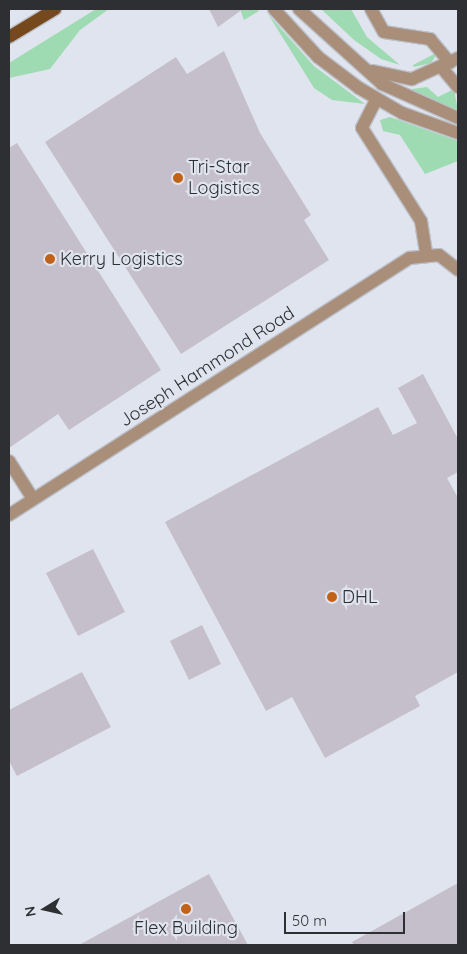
<!DOCTYPE html>
<style>
body{margin:0}
#map{position:relative;width:467px;height:954px;overflow:hidden;background:#e0e4ef;font-family:Quicksand,sans-serif}
div>[style]{position:absolute}
[style*='--x']{left:calc(var(--x)*1px);top:calc(var(--y)*1px);width:calc(var(--w)*1px);rotate:calc(var(--a)*1deg)}
.green>*{inset:0;background:#9fdbb2}
.building>*{inset:0;background:#c4bfca}
.roads{filter:drop-shadow(1px 0 #bcc0c9) drop-shadow(-1px 0 #bcc0c9) drop-shadow(0 1px #bcc0c9) drop-shadow(0 -1px #bcc0c9)}
.minor>*{height:12px;margin:-6px;padding:0 6px;transform-origin:6px;border-radius:6px;background:#a98f79}
.major>*{height:12px;margin:-6px;padding:0 6px;transform-origin:6px;border-radius:6px;background:#75491b}
.dots>*{width:14px;height:14px;translate:-50% -50%;box-sizing:border-box;border:2px solid #e0e4ef;border-radius:50%}
span{translate:-50% -50%;white-space:nowrap;text-align:center;line-height:1.15;-webkit-text-stroke:4.5px #e0e4ef;paint-order:stroke}
.poi-label{font-size:18px;color:#2d2f33}
.left{translate:0 -50%;text-align:left}
.street-label{font-size:18px;color:#2d2f33}
.frame{position:absolute;inset:0;border:10px solid #2d2f33;pointer-events:none}
.north{position:absolute;left:20px;top:884px;width:50px;height:50px;-webkit-text-stroke:4px #e0e4ef;paint-order:stroke;rotate:260deg;font-size:14px;font-weight:700;line-height:20px;text-align:center;color:#2d2f33}
.north::after{content:'';display:block;margin:auto;width:18px;height:22px;background:#2d2f33;clip-path:polygon(50% 0,100% 100%,50% 72%,0 100%)}
.scale{position:absolute;left:284px;top:912px;width:121px;height:22px;box-sizing:border-box;border:2px solid #2d2f33;border-top:0;padding-left:6px;font-size:15px;line-height:18px;white-space:nowrap;color:#2d2f33;-webkit-text-stroke:4px #e0e4ef;paint-order:stroke}
</style>
<div id="map">
<div class="green">
<div style="clip-path:polygon(96px 9px,109px 9px,80px 30px,50px 69px,9px 78px,9px 63px)"></div>
<div style="clip-path:polygon(240px 9px,257px 9px,259px 11px,244px 20px)"></div>
<div style="clip-path:polygon(321px 9px,351px 9px,367px 37px,400px 65px,381px 59px,354px 40px)"></div>
<div style="clip-path:polygon(268px 14px,314px 66px,365px 104px,332px 100px,314px 88px)"></div>
<div style="clip-path:polygon(438px 52px,431px 63px,414px 67px,413px 65px)"></div>
<div style="clip-path:polygon(427px 87px,438px 97px,454px 89px,458px 111px,411px 93px,412px 89px)"></div>
<div style="clip-path:polygon(390px 117px,458px 141px,458px 161px,425px 174px,400px 135px,383px 131px,380px 120px)"></div>
</div>
<div class="building">
<div style="clip-path:polygon(209px 9px,243px 9px,218px 27px)"></div>
<div style="clip-path:polygon(224px 51px,260px 133px,311px 215px,304px 220px,329px 260px,181px 354px,45px 142px,176px 57px,187px 74px)"></div>
<div style="clip-path:polygon(17px 143px,161px 370px,69px 430px,58px 414px,9px 448px,9px 148px)"></div>
<div style="clip-path:polygon(423px 374px,458px 439px,458px 472px,447px 478px,458px 498px,458px 672px,415px 696px,420px 706px,325px 758px,292px 697px,266px 711px,165px 522px,378px 407px,393px 435px,417px 423px,398px 388px)"></div>
<div style="clip-path:polygon(93px 549px,125px 612px,78px 636px,46px 573px)"></div>
<div style="clip-path:polygon(202px 625px,221px 664px,189px 680px,170px 641px)"></div>
<div style="clip-path:polygon(82px 672px,111px 727px,17px 776px,9px 761px,9px 710px)"></div>
<div style="clip-path:polygon(209px 874px,248px 945px,79px 945px)"></div>
<div style="clip-path:polygon(458px 883px,458px 945px,354px 945px,352px 942px)"></div>
</div>
<div class="roads">
<div class="minor">
<div style="--x:274;--y:9;--w:65;--a:47.5"></div>
<div style="--x:318;--y:57;--w:51;--a:37.1"></div>
<div style="--x:359;--y:88;--w:50;--a:30.2"></div>
<div style="--x:402;--y:113;--w:59;--a:19.7"></div>
<div style="--x:299;--y:9;--w:112;--a:42.1"></div>
<div style="--x:382;--y:84;--w:83;--a:24.1"></div>
<div style="--x:371;--y:9;--w:26;--a:61"></div>
<div style="--x:384;--y:32;--w:47;--a:8.7"></div>
<div style="--x:430;--y:39;--w:31;--a:50"></div>
<div style="--x:442;--y:68;--w:25;--a:50"></div>
<div style="--x:373;--y:71;--w:40;--a:12"></div>
<div style="--x:412;--y:79;--w:51;--a:-24.5"></div>
<div style="--x:376;--y:100;--w:31;--a:117"></div>
<div style="--x:362;--y:128;--w:110;--a:57.6"></div>
<div style="--x:421;--y:221;--w:33;--a:81"></div>
<div style="--x:9;--y:461;--w:45;--a:57.7"></div>
<div style="--x:9;--y:515;--w:476;--a:-32.7"></div>
<div style="--x:410;--y:258;--w:29;--a:-6"></div>
<div style="--x:439;--y:255;--w:24;--a:38"></div>
</div>
<div class="major">
<div style="--x:9;--y:37;--w:54;--a:-31.3"></div>
</div>
</div>
<div class="dots">
<div style="left:178px;top:178px;background:#c06217"></div>
<div style="left:50px;top:259px;background:#c06217"></div>
<div style="left:332px;top:597px;background:#c06217"></div>
<div style="left:186px;top:909px;background:#c06217"></div>
</div>
<div class="poi-label">
<span class="left" style="left:188px;top:178px">Tri-Star<br>Logistics</span>
<span class="left" style="left:60px;top:259px">Kerry Logistics</span>
<span class="left" style="left:342px;top:597px">DHL</span>
<span style="left:186px;top:928px">Flex Building</span>
</div>
<div class="street-label">
<span style="left:207px;top:367px;rotate:-33deg">Joseph Hammond Road</span>
</div>
<div class="frame"></div>
<div class="north">N</div>
<div class="scale">50 m</div>
</div>
